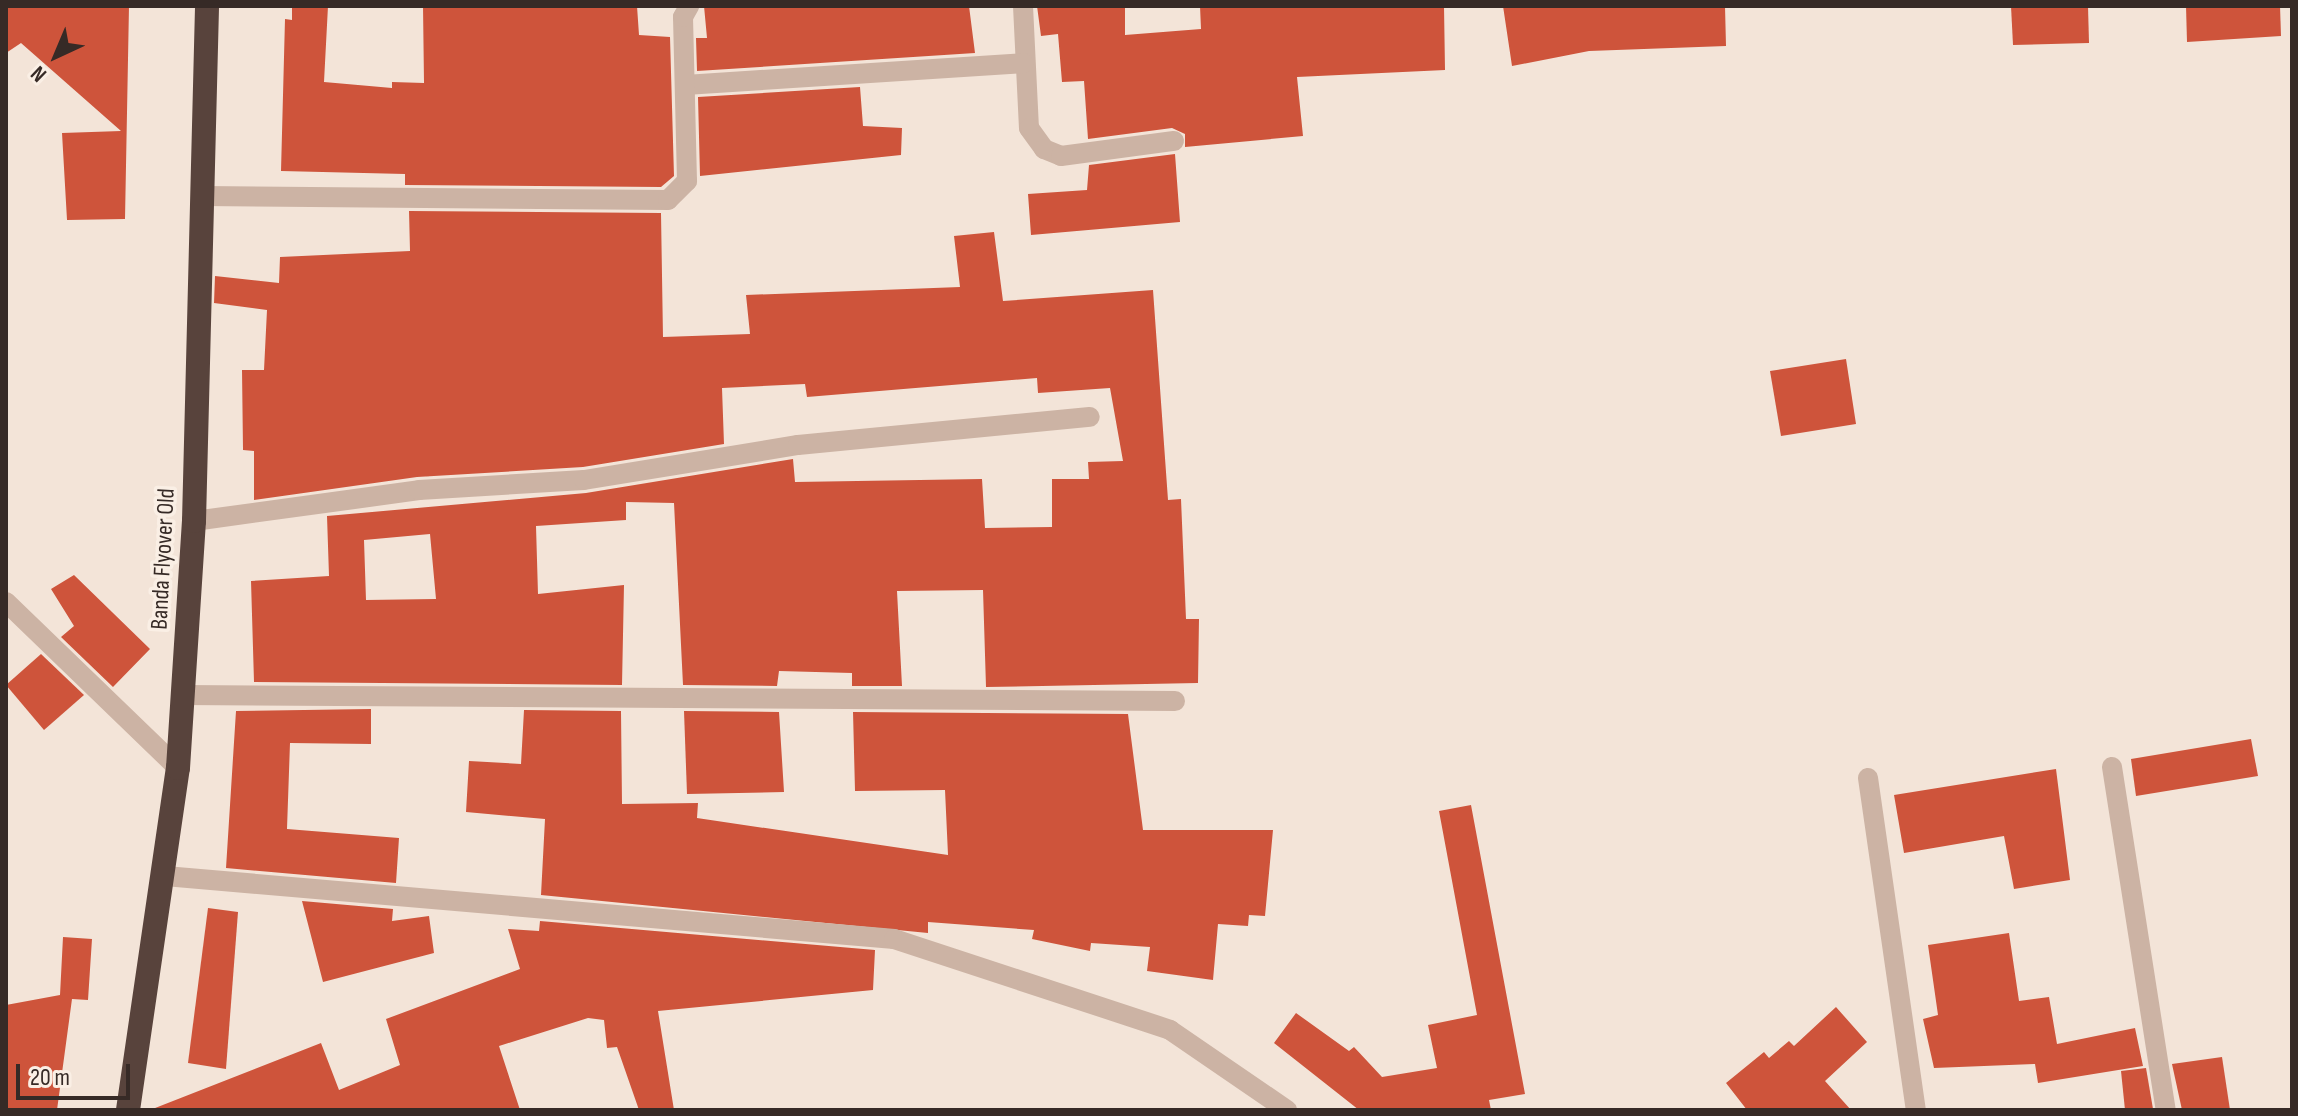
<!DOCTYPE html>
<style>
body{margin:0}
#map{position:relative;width:2298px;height:1116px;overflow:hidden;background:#f3e4d8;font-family:"Sofia Sans Condensed",sans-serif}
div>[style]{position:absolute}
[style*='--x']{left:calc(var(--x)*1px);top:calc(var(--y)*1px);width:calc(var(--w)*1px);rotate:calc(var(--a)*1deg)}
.building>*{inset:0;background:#ce543b}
.street>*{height:20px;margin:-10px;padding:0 10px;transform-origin:10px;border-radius:10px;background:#ccb3a4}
.highway>*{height:24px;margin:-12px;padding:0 12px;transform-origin:12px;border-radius:12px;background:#58433c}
span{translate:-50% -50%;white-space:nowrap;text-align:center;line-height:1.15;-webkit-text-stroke:7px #faefe5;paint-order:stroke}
.street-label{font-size:24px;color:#362a26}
.frame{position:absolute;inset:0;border:8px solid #362a26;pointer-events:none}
.north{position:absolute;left:16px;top:16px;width:80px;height:80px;-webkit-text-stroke:6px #faefe5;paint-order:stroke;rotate:224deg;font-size:22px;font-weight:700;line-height:32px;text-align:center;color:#362a26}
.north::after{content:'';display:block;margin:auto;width:28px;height:36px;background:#362a26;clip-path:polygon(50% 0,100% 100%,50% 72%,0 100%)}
.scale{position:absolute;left:16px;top:1064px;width:114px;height:36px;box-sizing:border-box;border:4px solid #362a26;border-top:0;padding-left:10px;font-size:24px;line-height:28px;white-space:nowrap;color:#362a26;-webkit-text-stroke:6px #faefe5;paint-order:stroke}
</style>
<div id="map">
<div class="building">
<div style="clip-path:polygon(6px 6px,129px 6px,125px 219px,67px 220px,62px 133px,121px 131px,21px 43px,6px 53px)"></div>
<div style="clip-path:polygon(292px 6px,328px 6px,324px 82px,392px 88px,392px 82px,424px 83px,423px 6px,637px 6px,639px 35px,670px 37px,674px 176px,661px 187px,405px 185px,405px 174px,281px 171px,285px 19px,292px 20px)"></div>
<div style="clip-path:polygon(704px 6px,969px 6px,975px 53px,697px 71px,696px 38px,707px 38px)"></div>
<div style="clip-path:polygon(1037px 6px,1125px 6px,1125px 35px,1201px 29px,1200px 6px,1444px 6px,1445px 70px,1297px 77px,1303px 136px,1185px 147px,1185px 134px,1172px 128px,1088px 139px,1084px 81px,1062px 82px,1058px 34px,1041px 36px)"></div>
<div style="clip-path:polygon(1503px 6px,1725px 6px,1726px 46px,1589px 51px,1512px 66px)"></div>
<div style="clip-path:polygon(2011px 6px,2088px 6px,2089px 43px,2013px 45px)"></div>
<div style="clip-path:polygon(2186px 6px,2280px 6px,2281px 36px,2187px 42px)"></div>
<div style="clip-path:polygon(860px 87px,863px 126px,902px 128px,901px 155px,700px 176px,698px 97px)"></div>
<div style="clip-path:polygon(1175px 154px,1180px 222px,1031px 235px,1028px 194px,1087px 190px,1089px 165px)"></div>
<div style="clip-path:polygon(evenodd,409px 211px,661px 213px,663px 337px,750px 334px,746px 295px,960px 287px,954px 236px,994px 232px,1003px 301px,1153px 290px,1168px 500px,1181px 499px,1186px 619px,1199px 619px,1198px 683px,986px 687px,983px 590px,897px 591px,902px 686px,852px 686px,852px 673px,779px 671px,777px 686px,683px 685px,674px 503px,626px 502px,626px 520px,536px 526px,538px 594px,624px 585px,622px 685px,254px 682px,251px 581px,329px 576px,327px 516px,586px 493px,793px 459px,795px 482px,982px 479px,985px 528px,1052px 527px,1052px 479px,1089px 479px,1088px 462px,1123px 461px,1110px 388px,1038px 393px,1037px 378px,807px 397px,805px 384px,722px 388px,724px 444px,583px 467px,417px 477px,254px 500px,254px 451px,243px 450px,242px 370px,264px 370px,267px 310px,214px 303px,215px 276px,279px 283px,280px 257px,410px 251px,409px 211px,430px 534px,436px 599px,366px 600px,364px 540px,430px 534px)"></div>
<div style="clip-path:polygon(1846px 359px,1856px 424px,1781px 436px,1770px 371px)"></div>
<div style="clip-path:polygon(74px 575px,150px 649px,113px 687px,61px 637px,74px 626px,51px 589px)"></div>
<div style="clip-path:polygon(41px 654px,84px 695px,44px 730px,6px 685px)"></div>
<div style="clip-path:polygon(371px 709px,371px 744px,290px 743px,287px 829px,399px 838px,396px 883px,226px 868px,236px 711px)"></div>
<div style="clip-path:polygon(524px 710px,621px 711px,622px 804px,698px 803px,697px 818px,948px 855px,945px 790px,855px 791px,853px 712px,1128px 714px,1143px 830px,1273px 830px,1265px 916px,1249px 915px,1248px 926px,1218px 924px,1213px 980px,1147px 971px,1150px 947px,1091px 943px,1090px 951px,1032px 939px,1034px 930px,928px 922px,928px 933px,541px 895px,545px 819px,466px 812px,469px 761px,521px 764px)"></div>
<div style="clip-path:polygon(684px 711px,779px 712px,784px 792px,687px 794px)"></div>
<div style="clip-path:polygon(2251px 739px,2258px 776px,2136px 796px,2131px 759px)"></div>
<div style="clip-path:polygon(2056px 769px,2070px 880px,2014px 889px,2004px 836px,1904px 853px,1894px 795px)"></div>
<div style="clip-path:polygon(1471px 805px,1525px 1094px,1489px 1100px,1491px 1110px,1359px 1110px,1274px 1043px,1296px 1013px,1349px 1051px,1354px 1047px,1382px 1077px,1437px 1068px,1428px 1025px,1477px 1015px,1439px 811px)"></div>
<div style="clip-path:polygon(302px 901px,393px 909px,392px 921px,429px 916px,434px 953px,323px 982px)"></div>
<div style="clip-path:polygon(208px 908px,238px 912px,226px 1069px,188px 1063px)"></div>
<div style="clip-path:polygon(540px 921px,875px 950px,873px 990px,658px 1011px,674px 1110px,639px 1110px,617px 1047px,607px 1048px,604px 1020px,588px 1018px,499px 1046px,520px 1110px,150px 1110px,321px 1043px,339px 1090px,400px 1065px,386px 1019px,520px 969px,508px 929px,539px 931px)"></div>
<div style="clip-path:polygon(2009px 933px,2019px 1001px,2049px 997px,2057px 1044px,2135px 1028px,2143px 1066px,2038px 1083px,2035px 1064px,1934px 1068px,1923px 1019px,1938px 1015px,1928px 945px)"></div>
<div style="clip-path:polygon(63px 937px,92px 939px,88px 1000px,72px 999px,57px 1110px,6px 1110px,6px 1005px,60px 995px)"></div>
<div style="clip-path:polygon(1836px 1007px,1867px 1042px,1825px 1081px,1851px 1110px,1747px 1110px,1726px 1083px,1764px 1052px,1769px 1058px,1789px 1041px,1794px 1046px)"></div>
<div style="clip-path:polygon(2222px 1057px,2230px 1110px,2182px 1110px,2172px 1064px)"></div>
<div style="clip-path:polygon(2146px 1068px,2153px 1109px,2125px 1110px,2121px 1071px)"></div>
</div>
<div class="street">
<div style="--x:1023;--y:6;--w:122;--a:87.2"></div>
<div style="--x:1029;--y:128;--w:26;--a:54"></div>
<div style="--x:1044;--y:149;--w:18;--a:22"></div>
<div style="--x:1061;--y:156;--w:114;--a:-7.6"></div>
<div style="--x:685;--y:85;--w:339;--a:-3.7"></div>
<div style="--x:202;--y:196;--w:466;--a:0.5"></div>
<div style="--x:668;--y:200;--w:27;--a:-45"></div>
<div style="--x:687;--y:181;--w:164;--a:-91.4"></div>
<div style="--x:683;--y:17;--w:13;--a:-61"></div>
<div style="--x:194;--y:521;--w:227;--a:-7.8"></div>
<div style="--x:419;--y:490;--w:165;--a:-3.5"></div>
<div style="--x:584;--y:480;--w:217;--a:-9.3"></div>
<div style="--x:798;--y:445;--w:293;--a:-5.5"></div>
<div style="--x:6;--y:602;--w:239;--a:44"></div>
<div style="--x:182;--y:695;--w:993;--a:0.35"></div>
<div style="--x:2112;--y:767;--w:347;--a:81.1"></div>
<div style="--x:1868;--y:778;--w:335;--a:81.8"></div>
<div style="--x:165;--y:876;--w:732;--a:4.94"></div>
<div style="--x:894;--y:939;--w:291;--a:18.2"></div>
<div style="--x:1170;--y:1030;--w:142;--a:34.4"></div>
</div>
<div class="highway">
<div style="--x:128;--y:1110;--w:346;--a:-81.7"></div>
<div style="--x:178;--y:768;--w:248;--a:-86.3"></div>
<div style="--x:194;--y:521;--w:515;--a:-88.55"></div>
</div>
<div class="street-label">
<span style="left:163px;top:559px;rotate:-87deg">Banda Flyover Old</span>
</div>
<div class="frame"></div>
<div class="north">N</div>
<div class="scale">20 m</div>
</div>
